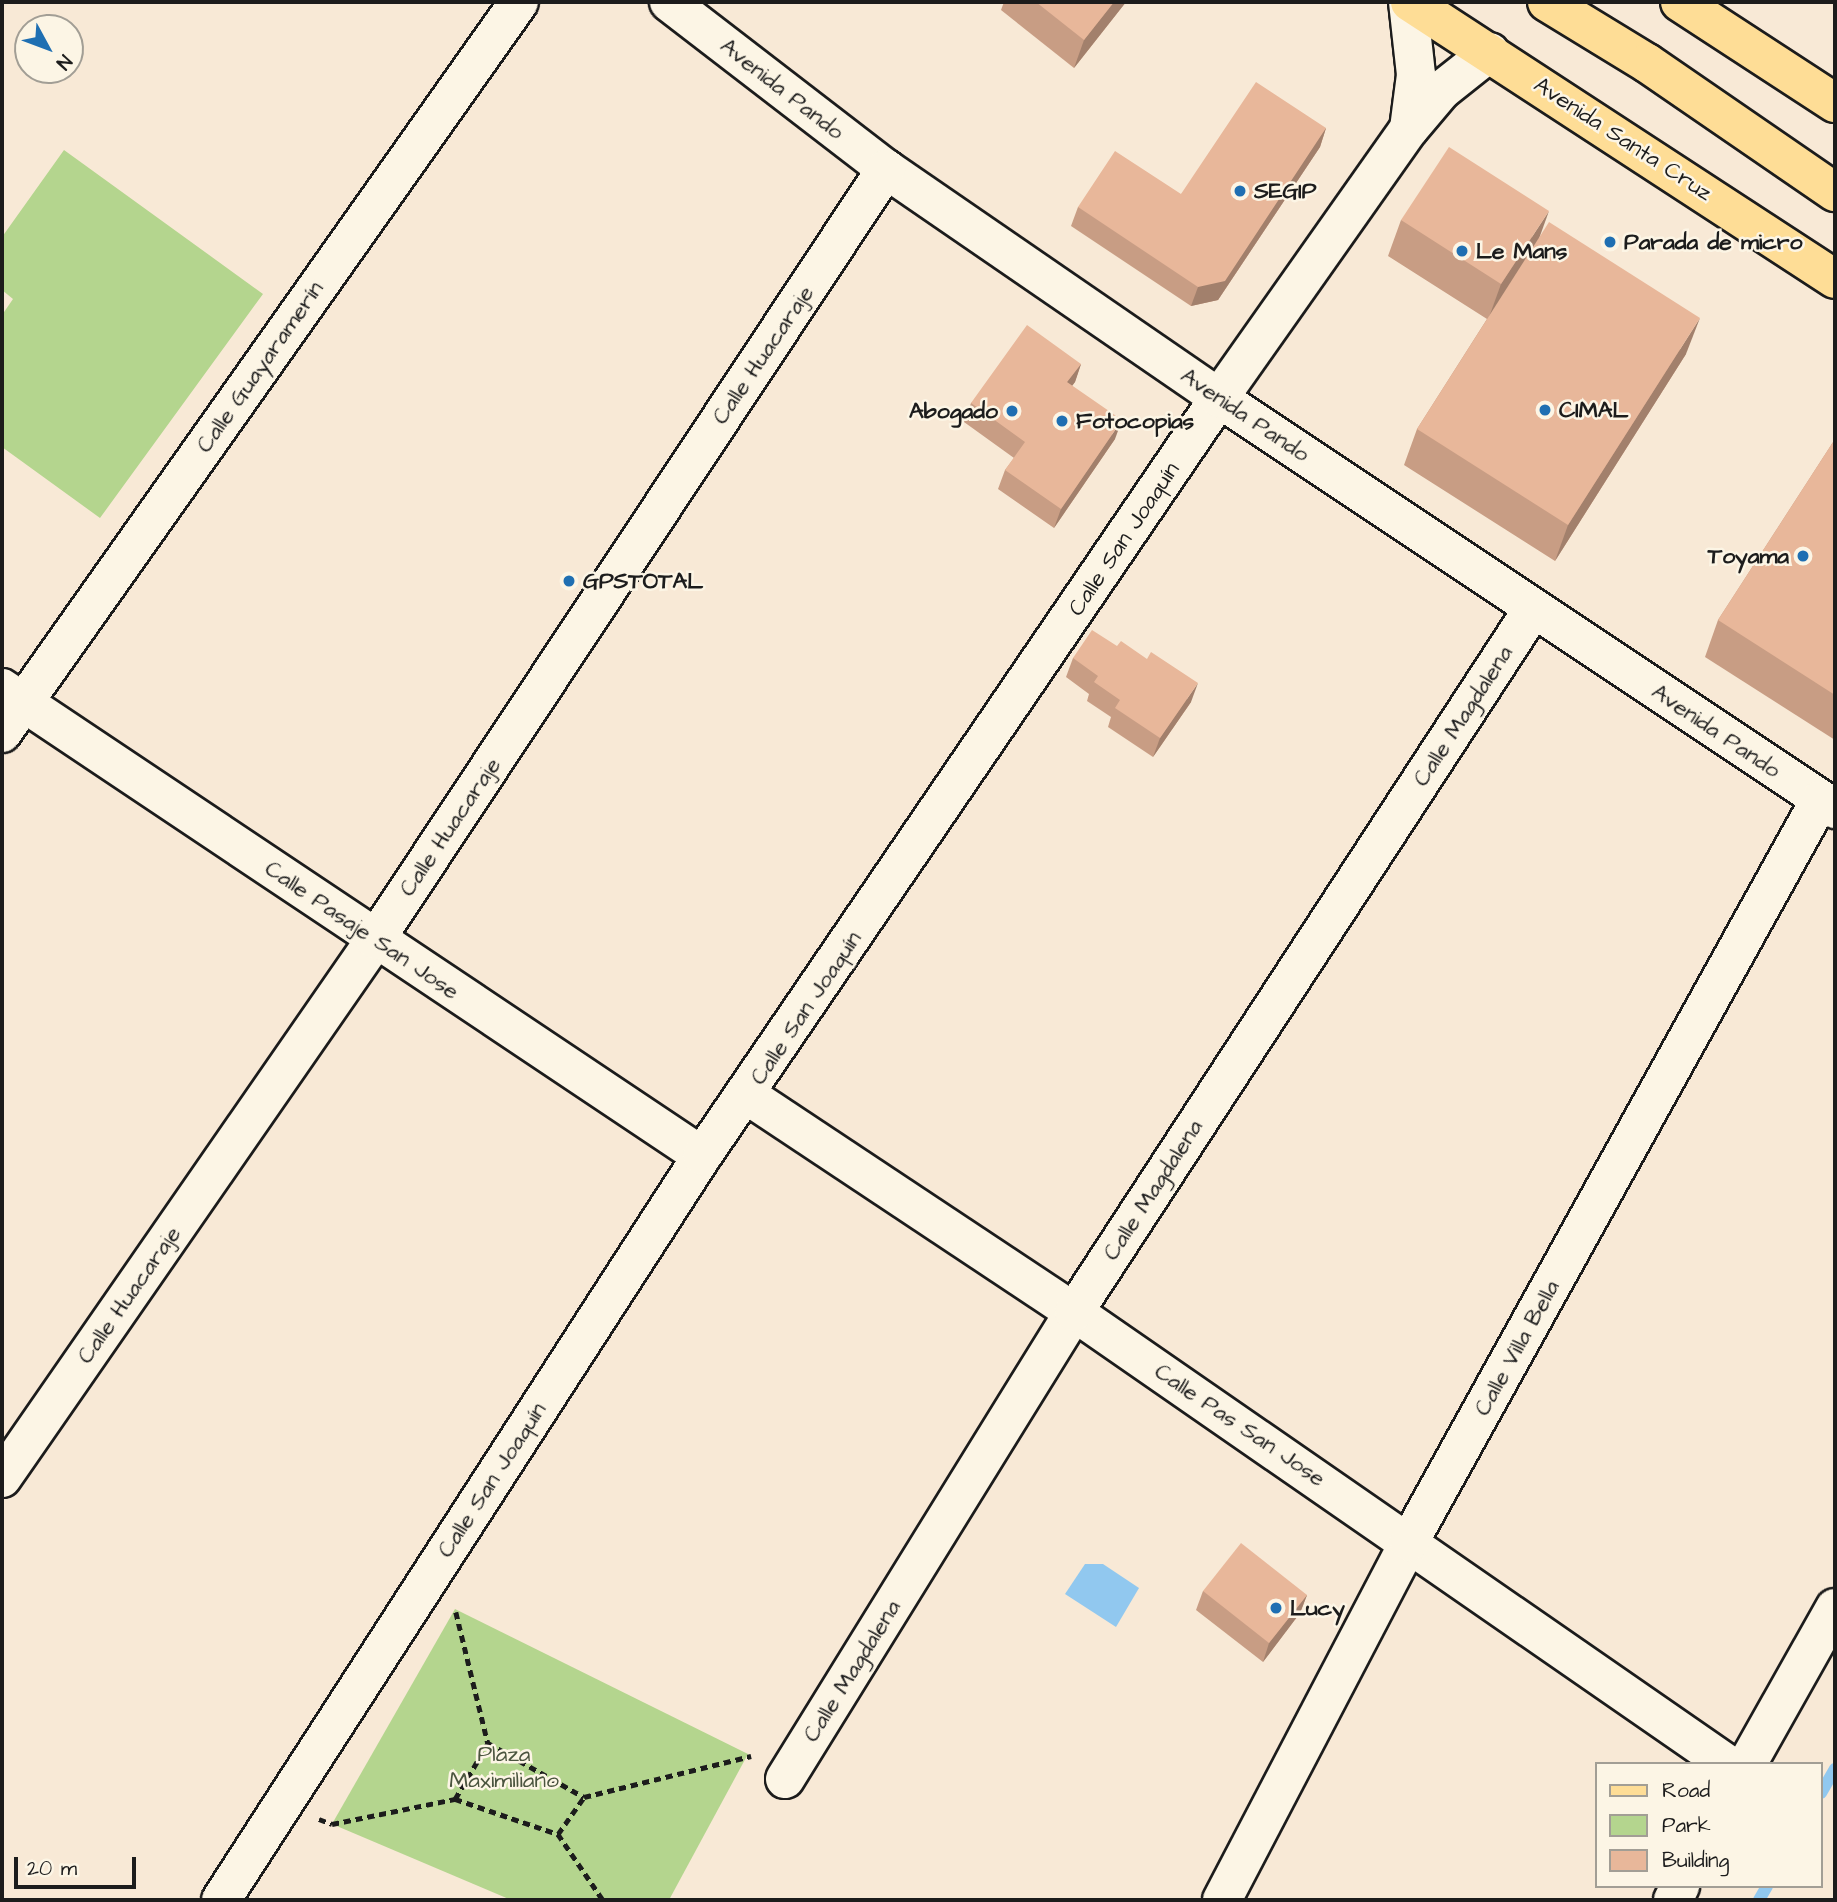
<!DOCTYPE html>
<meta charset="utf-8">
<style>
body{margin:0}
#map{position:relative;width:1837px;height:1902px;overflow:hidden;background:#f8e9d6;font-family:"Architects Daughter",sans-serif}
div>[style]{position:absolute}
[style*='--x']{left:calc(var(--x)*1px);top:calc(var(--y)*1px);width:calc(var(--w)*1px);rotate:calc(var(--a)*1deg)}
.green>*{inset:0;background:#b4d58e}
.water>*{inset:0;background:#91c8ef}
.stream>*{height:12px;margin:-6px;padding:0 6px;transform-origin:6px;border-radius:6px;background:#91c8ef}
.path>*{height:4.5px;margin-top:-2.25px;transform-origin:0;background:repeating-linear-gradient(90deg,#1c1c1c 0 7px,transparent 0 12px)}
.roads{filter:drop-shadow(2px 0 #1c1c1c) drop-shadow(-2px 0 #1c1c1c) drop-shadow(0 2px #1c1c1c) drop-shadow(0 -2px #1c1c1c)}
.minor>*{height:38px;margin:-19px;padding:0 19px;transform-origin:19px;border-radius:19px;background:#fcf5e5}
.secondary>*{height:38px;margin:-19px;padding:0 19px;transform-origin:19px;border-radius:19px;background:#fcf5e5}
.primary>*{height:38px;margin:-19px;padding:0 19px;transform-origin:19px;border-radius:19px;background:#fedd96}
.wall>*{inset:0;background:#c89d84}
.shaded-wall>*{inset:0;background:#a2806c}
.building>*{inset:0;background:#e8b79a}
.dots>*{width:19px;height:19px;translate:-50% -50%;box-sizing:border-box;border:4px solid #fcf5e5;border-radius:50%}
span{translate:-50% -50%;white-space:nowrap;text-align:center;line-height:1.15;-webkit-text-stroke:5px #fcf5e5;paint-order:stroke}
.street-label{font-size:23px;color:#1c1c1c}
.poi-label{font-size:23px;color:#1c1c1c;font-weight:700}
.left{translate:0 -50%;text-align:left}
.right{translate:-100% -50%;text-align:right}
.park-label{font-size:23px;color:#4a543e}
.frame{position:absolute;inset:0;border:4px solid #1c1c1c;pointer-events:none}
.legend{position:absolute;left:1595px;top:1762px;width:228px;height:126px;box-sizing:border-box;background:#fcf5e5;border:2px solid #a29e95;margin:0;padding:9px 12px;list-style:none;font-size:21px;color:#1c1c1c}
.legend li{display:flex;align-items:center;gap:14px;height:35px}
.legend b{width:35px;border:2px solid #a29e95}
.north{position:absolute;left:14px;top:14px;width:70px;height:70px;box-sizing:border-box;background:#fcf5e5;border:2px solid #a29e95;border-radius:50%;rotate:131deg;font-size:19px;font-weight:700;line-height:28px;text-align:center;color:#1c1c1c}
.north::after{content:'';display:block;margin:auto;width:24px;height:32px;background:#1f6fb2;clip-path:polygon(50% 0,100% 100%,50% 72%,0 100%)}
.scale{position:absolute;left:14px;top:1857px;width:122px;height:32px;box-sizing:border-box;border:4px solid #1c1c1c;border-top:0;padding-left:9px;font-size:21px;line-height:24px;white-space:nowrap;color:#1c1c1c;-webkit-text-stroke:5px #fcf5e5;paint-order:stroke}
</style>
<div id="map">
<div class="green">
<div style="clip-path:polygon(64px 150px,263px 294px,100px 518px,2px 447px,2px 315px,13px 299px,2px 290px,2px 237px)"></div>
<div style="clip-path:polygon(455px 1609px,748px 1754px,669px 1900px,511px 1900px,332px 1824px)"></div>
</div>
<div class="water">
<div style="clip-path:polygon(1085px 1564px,1103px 1564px,1139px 1588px,1116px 1627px,1065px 1594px)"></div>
</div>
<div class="stream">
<div style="--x:1821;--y:1793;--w:28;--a:-60"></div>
<div style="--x:1759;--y:1900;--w:16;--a:-60"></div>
</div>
<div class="path">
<div style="--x:456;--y:1612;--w:135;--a:76.3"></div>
<div style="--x:488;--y:1743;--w:110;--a:29.4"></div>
<div style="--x:584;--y:1797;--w:172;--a:-13.8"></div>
<div style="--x:455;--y:1799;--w:65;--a:-59.5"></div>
<div style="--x:319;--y:1819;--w:14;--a:21"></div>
<div style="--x:332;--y:1824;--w:126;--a:-11.5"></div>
<div style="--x:455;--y:1799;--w:109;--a:18.8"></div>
<div style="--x:558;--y:1834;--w:80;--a:55.7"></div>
<div style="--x:558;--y:1834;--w:45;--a:-54.9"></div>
</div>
<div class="roads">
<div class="minor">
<div style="--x:669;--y:2;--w:274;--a:37.6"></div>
<div style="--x:886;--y:169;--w:404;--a:34.5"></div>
<div style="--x:1219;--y:398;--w:741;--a:33.71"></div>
<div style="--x:1408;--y:2;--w:73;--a:83.7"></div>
<div style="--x:1416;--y:75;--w:54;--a:97.4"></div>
<div style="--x:2;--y:688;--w:842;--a:33.77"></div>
<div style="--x:2;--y:733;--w:895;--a:-54.73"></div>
<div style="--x:747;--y:1095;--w:392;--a:33.6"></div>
<div style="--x:1074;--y:1312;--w:794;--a:34.69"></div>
<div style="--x:2;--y:1478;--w:655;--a:-55.27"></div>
<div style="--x:375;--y:940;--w:925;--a:-56.46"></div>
<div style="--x:785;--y:1779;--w:549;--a:-58.25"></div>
<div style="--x:1074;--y:1312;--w:840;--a:-56.86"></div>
<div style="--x:221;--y:1900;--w:886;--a:-57.12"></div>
<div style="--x:702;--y:1156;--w:918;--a:-55.7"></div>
<div style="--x:1219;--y:398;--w:329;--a:-54.8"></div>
<div style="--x:1409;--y:129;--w:51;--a:-49.8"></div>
<div style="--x:1442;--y:90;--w:61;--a:-38.4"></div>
<div style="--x:1222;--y:1900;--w:404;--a:-62.4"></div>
<div style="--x:1409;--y:1542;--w:848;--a:-61.02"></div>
</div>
<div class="secondary">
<div style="--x:1747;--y:1764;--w:179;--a:-60.6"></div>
<div style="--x:1673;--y:1900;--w:16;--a:-63"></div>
</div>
<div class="primary">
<div style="--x:1410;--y:2;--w:507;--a:33.09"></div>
<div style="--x:1547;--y:2;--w:117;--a:31.4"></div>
<div style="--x:1647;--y:63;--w:228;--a:34.5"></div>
<div style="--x:1680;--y:2;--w:185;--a:33.1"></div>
</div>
</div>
<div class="wall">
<div style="clip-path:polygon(1004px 2px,1126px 2px,1074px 68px,1001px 10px)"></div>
<div style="clip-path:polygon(1326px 128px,1320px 147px,1218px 300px,1191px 306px,1071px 226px,1078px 207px,1181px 194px)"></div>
<div style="clip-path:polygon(1401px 220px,1539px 238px,1686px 354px,1555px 561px,1404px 465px,1417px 429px,1487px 319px,1388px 256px)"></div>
<div style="clip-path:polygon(1081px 364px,1075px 382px,1072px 386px,1115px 439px,1054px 528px,998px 489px,1005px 470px,1014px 458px,964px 422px,971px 403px)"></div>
<div style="clip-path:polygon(1835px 439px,1835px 740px,1705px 657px,1718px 620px)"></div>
<div style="clip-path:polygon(1117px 646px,1191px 702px,1153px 757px,1108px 727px,1111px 717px,1087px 701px,1089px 694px,1066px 677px,1073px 658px)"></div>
<div style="clip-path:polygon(1203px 1591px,1307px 1595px,1300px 1613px,1263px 1662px,1196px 1610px)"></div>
</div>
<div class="shaded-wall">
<div style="clip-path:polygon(1114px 2px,1126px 2px,1074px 68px,1084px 40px)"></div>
<div style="clip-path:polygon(1326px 128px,1320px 147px,1218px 300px,1191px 306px,1198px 287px)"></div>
<div style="clip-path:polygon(1549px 211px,1536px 247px,1488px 320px,1501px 284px)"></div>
<div style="clip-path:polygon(1700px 318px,1686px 354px,1555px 561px,1568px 525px)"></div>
<div style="clip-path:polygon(1081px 364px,1075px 382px,1060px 401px,1067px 382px)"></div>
<div style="clip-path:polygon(1122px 420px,1115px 439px,1054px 528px,1061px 509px)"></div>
<div style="clip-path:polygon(1198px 683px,1191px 702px,1153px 757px,1160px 738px)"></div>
<div style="clip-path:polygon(1307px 1595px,1300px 1613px,1263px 1662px,1269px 1643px)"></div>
</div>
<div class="building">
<div style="clip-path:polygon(1036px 2px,1114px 2px,1084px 40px)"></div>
<div style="clip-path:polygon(1256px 82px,1326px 128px,1225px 281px,1198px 287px,1078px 207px,1115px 151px,1181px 194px)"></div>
<div style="clip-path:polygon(1449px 147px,1549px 211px,1501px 284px,1401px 220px)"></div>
<div style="clip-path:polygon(1549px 222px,1700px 318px,1568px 525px,1417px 429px)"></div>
<div style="clip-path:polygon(1027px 325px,1081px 364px,1067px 382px,1122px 420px,1061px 509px,1005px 470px,1025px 442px,971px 403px)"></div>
<div style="clip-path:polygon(1835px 439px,1835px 695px,1718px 620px)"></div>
<div style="clip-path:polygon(1092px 630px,1117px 646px,1121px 641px,1147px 659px,1151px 652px,1198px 683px,1160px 738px,1115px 708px,1120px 700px,1094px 682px,1098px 676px,1073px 658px)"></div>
<div style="clip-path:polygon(1241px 1543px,1307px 1595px,1269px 1643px,1203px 1591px)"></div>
</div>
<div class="dots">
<div style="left:1240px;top:191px;background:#1f6fb2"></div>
<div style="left:1610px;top:242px;background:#1f6fb2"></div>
<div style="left:1462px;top:251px;background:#1f6fb2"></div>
<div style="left:1545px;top:410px;background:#1f6fb2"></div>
<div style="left:1012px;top:411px;background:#1f6fb2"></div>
<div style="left:1062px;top:421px;background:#1f6fb2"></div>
<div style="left:1803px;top:556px;background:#1f6fb2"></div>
<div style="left:569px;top:581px;background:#1f6fb2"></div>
<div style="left:1276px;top:1608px;background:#1f6fb2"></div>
</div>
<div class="street-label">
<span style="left:782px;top:89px;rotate:38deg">Avenida Pando</span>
<span style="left:1623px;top:139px;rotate:33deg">Avenida Santa Cruz</span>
<span style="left:763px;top:355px;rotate:-56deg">Calle Huacaraje</span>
<span style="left:260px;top:367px;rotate:-55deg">Calle Guayaramerín</span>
<span style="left:1245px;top:415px;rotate:34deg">Avenida Pando</span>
<span style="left:1124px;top:539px;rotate:-56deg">Calle San Joaquín</span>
<span style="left:1463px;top:716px;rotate:-57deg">Calle Magdalena</span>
<span style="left:1716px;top:731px;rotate:34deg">Avenida Pando</span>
<span style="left:450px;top:827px;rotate:-56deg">Calle Huacaraje</span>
<span style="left:362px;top:930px;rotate:34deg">Calle Pasaje San Jose</span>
<span style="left:806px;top:1008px;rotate:-56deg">Calle San Joaquín</span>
<span style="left:1153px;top:1190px;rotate:-57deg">Calle Magdalena</span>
<span style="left:129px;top:1295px;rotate:-55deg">Calle Huacaraje</span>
<span style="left:1517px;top:1348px;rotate:-61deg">Calle Villa Bella</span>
<span style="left:1240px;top:1425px;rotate:34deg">Calle Pas San Jose</span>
<span style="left:492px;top:1480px;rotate:-57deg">Calle San Joaquín</span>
<span style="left:852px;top:1671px;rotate:-58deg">Calle Magdalena</span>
</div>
<div class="poi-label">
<span class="left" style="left:1254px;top:191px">SEGIP</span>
<span class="left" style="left:1624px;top:242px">Parada de micro</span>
<span class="left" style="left:1476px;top:251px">Le Mans</span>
<span class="left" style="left:1559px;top:410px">CIMAL</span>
<span class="right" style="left:998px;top:411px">Abogado</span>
<span class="left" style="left:1076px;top:421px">Fotocopias</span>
<span class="right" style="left:1789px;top:556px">Toyama</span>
<span class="left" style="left:583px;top:581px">GPSTOTAL</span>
<span class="left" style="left:1290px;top:1608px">Lucy</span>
</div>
<div class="park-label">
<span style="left:504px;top:1767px">Plaza<br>Maximiliano</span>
</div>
<div class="frame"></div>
<ul class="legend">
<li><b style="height:9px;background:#fedd96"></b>Road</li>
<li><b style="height:19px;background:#b4d58e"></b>Park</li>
<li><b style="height:19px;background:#e8b79a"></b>Building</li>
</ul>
<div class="north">N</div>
<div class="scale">20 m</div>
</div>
